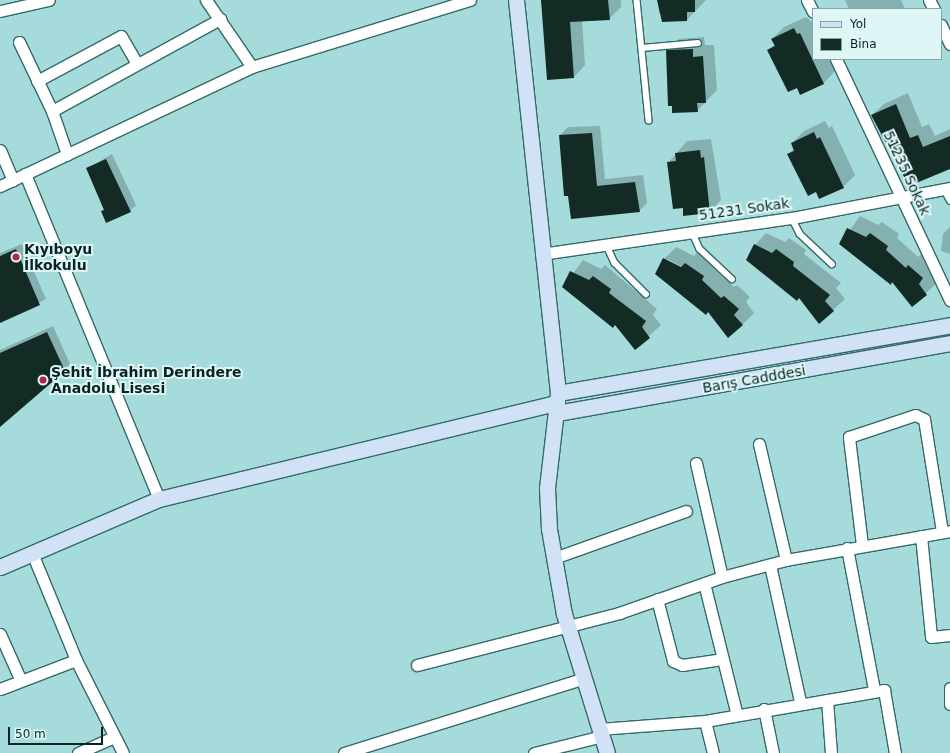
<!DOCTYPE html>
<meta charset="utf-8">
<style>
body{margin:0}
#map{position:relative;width:950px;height:753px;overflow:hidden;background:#a5dcdb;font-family:"DejaVu Sans",sans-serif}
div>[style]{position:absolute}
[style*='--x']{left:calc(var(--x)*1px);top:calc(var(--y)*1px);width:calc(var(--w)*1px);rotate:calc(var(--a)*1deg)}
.shadow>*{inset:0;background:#0003}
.building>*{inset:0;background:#132b24}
.roads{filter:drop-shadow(1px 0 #356969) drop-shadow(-1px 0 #356969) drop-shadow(0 1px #356969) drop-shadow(0 -1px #356969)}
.lane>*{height:5.5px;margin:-2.75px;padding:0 2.75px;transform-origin:2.75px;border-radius:2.75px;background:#fff}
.street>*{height:11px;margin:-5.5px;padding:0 5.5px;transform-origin:5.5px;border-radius:5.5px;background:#fff}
.secondary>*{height:15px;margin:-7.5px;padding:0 7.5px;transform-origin:7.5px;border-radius:7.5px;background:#d1e2f7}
.dots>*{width:11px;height:11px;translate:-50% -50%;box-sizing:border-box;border:2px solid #dcf7f6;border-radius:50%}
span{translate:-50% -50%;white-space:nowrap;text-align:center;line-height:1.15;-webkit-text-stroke:4px #dcf7f6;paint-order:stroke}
.street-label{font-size:14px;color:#0c2222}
.poi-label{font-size:14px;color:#0c2222;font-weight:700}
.left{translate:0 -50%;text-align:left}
.legend{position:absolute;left:812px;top:8px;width:130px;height:52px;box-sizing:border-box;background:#dcf7f6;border:1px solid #89a2a1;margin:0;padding:5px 7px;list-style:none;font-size:12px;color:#0c2222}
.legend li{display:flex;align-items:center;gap:8px;height:20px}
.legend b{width:20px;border:1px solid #89a2a1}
.scale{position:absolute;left:8px;top:727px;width:95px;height:18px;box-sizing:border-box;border:2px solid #0c2222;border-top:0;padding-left:5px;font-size:12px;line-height:14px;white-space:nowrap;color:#0c2222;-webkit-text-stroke:3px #dcf7f6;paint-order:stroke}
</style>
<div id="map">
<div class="shadow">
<div style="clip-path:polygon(542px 0,621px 0,621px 7px,609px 19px,582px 20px,585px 65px,574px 77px)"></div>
<div style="clip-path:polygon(658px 0,706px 0,687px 20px,659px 13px)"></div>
<div style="clip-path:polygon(845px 0,901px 0,905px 9px,849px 9px)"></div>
<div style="clip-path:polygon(806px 17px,813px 23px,813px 59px,830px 59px,835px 71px,824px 83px,801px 94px,768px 50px,775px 44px,772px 39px,784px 27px)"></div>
<div style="clip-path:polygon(704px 37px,705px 45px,714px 45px,717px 90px,697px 111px,673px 105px,667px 51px,679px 39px)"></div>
<div style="clip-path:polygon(908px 93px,922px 127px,929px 124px,935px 136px,950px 129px,950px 167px,872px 115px,884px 104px)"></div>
<div style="clip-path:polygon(825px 121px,829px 128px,832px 126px,855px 175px,843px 187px,816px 191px,788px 155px,794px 148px,792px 143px,804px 131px)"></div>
<div style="clip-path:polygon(600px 126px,605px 179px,643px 175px,647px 203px,639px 211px,572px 218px,560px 135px,568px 127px)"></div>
<div style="clip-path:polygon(711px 139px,721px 200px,710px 212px,683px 206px,668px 163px,687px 141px)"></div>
<div style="clip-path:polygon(112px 154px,136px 205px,130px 211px,102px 212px,105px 209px,87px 169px)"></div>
<div style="clip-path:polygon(860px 216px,878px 225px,882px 222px,899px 234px,897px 238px,918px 257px,921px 254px,934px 266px,930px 272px,938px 282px,912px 306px,893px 281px,840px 244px)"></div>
<div style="clip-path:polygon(950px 227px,950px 254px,941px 251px,943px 234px)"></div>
<div style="clip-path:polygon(766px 233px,785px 242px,789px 238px,806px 250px,804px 254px,841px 283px,836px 288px,845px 299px,833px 310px,800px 297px,755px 245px)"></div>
<div style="clip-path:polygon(22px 244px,46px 299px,0 322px,0 253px)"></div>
<div style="clip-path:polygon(evenodd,676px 247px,694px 256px,698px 252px,715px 264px,713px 268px,734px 287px,737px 285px,750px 297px,746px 302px,754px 313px,742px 325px,709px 311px,706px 314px,664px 259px,676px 247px,667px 259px,686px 269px,686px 270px,667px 261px,667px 259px)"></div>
<div style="clip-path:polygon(583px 260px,601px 269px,605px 265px,657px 309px,653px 315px,661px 325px,635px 349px,616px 324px,563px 287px)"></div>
<div style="clip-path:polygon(53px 326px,70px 364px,0 425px,0 350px)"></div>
</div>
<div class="building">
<div style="clip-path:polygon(541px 0,608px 0,610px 20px,570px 22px,574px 78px,547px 80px)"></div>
<div style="clip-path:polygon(657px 0,695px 0,695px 12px,687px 12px,687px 21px,662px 22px)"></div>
<div style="clip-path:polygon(794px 28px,797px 34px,800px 33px,824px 84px,800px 95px,797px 88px,788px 92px,767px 50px,775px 46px,771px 39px)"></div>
<div style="clip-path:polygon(693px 49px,693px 57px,703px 56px,706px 103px,697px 103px,698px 112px,672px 113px,672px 106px,668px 106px,666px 50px)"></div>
<div style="clip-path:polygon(896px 104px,910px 138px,918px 135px,923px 147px,950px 136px,950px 169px,909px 186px,871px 115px)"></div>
<div style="clip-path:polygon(814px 132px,817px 139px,820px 137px,844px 188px,819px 199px,816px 192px,808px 196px,787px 154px,794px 151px,791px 143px)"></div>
<div style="clip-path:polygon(592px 133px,597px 186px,635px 182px,640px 212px,571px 219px,568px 196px,564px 196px,559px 135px)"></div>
<div style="clip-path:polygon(700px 150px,701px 158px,704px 157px,710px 213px,683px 216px,683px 208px,673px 209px,667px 162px,676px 161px,675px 153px)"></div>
<div style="clip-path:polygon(106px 159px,131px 212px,106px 223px,101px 211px,104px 210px,86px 168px)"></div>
<div style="clip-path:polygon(847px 228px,866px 237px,870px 233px,888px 246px,886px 250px,906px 268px,908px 265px,923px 278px,919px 284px,927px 295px,912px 307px,892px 282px,891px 285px,839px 244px)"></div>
<div style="clip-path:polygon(754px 244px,772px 253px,776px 249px,794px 262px,793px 266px,830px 295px,825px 301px,834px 311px,819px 324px,799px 298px,797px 301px,746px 260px)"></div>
<div style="clip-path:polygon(16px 249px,40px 305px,0 323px,0 256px)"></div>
<div style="clip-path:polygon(663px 258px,681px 267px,685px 263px,704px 276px,702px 280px,721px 298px,724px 296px,739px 309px,734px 315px,743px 325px,728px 338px,708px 312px,706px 315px,655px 274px)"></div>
<div style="clip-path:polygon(570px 271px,589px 280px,593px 276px,611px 289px,609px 293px,646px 321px,642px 327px,650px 338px,635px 350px,615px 325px,613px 328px,562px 287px)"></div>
<div style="clip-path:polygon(47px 332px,65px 371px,0 427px,0 353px)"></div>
</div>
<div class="roads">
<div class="lane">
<div style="--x:637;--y:0;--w:121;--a:84.3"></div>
<div style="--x:642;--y:48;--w:56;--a:-5.1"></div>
<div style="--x:944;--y:189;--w:13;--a:61"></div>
<div style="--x:792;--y:218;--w:18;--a:63"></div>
<div style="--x:800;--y:234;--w:44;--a:43.2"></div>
<div style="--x:692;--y:232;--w:19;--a:65"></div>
<div style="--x:700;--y:249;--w:44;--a:43.2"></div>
<div style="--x:606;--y:244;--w:21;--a:65"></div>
<div style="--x:615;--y:263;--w:44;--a:45"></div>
</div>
<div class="street">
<div style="--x:206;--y:0;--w:81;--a:55.5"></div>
<div style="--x:807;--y:0;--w:13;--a:63"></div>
<div style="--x:929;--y:0;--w:10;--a:61"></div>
<div style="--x:0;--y:11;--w:50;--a:-12.7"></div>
<div style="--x:941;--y:25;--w:21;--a:65"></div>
<div style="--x:19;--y:42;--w:76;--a:64.4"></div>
<div style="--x:52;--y:111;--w:46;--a:70.8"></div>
<div style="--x:836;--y:59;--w:267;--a:64.7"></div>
<div style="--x:37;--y:81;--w:95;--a:-28.2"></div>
<div style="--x:121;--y:36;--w:32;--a:60"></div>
<div style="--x:52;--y:111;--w:192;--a:-28.7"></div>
<div style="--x:0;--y:150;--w:33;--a:67"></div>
<div style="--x:25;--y:174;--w:352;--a:67.6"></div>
<div style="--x:0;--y:186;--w:279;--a:-25.3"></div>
<div style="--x:252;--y:67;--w:228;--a:-17.1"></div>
<div style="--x:541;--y:254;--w:254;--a:-8.2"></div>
<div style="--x:792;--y:218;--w:161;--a:-10.8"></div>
<div style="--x:759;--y:444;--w:119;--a:76.9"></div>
<div style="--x:696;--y:463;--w:117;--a:77.2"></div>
<div style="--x:921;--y:536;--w:101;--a:84.3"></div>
<div style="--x:931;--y:637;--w:19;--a:-6"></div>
<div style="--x:862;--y:545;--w:109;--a:-96.9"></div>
<div style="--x:849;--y:437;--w:70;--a:-18.4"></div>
<div style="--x:915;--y:415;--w:10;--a:24"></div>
<div style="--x:924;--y:419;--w:114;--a:80.9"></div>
<div style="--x:847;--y:548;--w:145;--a:79.2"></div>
<div style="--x:32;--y:553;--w:116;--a:67.6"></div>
<div style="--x:76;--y:660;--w:104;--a:63.2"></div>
<div style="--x:554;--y:558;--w:140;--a:-19.6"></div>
<div style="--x:770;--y:565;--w:140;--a:77.6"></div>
<div style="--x:704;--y:583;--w:136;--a:76"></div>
<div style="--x:657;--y:599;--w:64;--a:75.5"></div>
<div style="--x:673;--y:661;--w:10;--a:24"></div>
<div style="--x:682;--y:665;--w:40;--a:-8.5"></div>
<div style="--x:0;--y:634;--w:51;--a:65.9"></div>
<div style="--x:417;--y:665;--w:209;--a:-14.4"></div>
<div style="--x:619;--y:613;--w:109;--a:-19.3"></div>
<div style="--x:722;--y:577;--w:66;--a:-14.9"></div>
<div style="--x:786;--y:560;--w:167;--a:-10"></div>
<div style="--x:950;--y:688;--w:16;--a:90"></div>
<div style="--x:0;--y:689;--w:81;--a:-20.9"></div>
<div style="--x:827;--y:700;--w:53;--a:85.7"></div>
<div style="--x:764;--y:709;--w:45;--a:78.4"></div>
<div style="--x:705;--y:721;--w:33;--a:76"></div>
<div style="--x:599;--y:729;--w:106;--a:-4.3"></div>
<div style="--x:705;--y:721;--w:182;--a:-9.8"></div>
<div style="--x:884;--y:690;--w:64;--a:80.1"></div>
<div style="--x:78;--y:753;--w:39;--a:-24"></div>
<div style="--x:344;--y:753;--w:249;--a:-17.3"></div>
<div style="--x:534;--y:753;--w:70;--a:-14"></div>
</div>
<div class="secondary">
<div style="--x:516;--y:0;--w:395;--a:83.9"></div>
<div style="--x:558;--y:393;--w:96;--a:96.6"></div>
<div style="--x:547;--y:488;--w:41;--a:87.2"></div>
<div style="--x:549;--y:529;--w:86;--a:80"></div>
<div style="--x:564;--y:614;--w:145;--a:72.8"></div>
<div style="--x:558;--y:393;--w:398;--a:-9.8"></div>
<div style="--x:557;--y:413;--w:399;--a:-10.1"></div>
<div style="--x:0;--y:567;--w:173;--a:-23.2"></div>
<div style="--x:159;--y:499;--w:409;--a:-13.6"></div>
</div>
</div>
<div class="dots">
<div style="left:16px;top:257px;background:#b72546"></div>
<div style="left:43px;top:380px;background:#b72546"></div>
</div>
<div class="street-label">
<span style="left:907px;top:173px;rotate:65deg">51235 Sokak</span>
<span style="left:744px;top:209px;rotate:-8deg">51231 Sokak</span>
<span style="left:754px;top:379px;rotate:-10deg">Barış Cadddesi</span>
</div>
<div class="poi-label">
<span class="left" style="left:24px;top:257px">Kıyıboyu<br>İlkokulu</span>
<span class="left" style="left:51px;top:380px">Şehit İbrahim Derindere<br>Anadolu Lisesi</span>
</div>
<ul class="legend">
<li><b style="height:5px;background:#d1e2f7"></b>Yol</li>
<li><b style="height:11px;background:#132b24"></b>Bina</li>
</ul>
<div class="scale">50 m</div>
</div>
